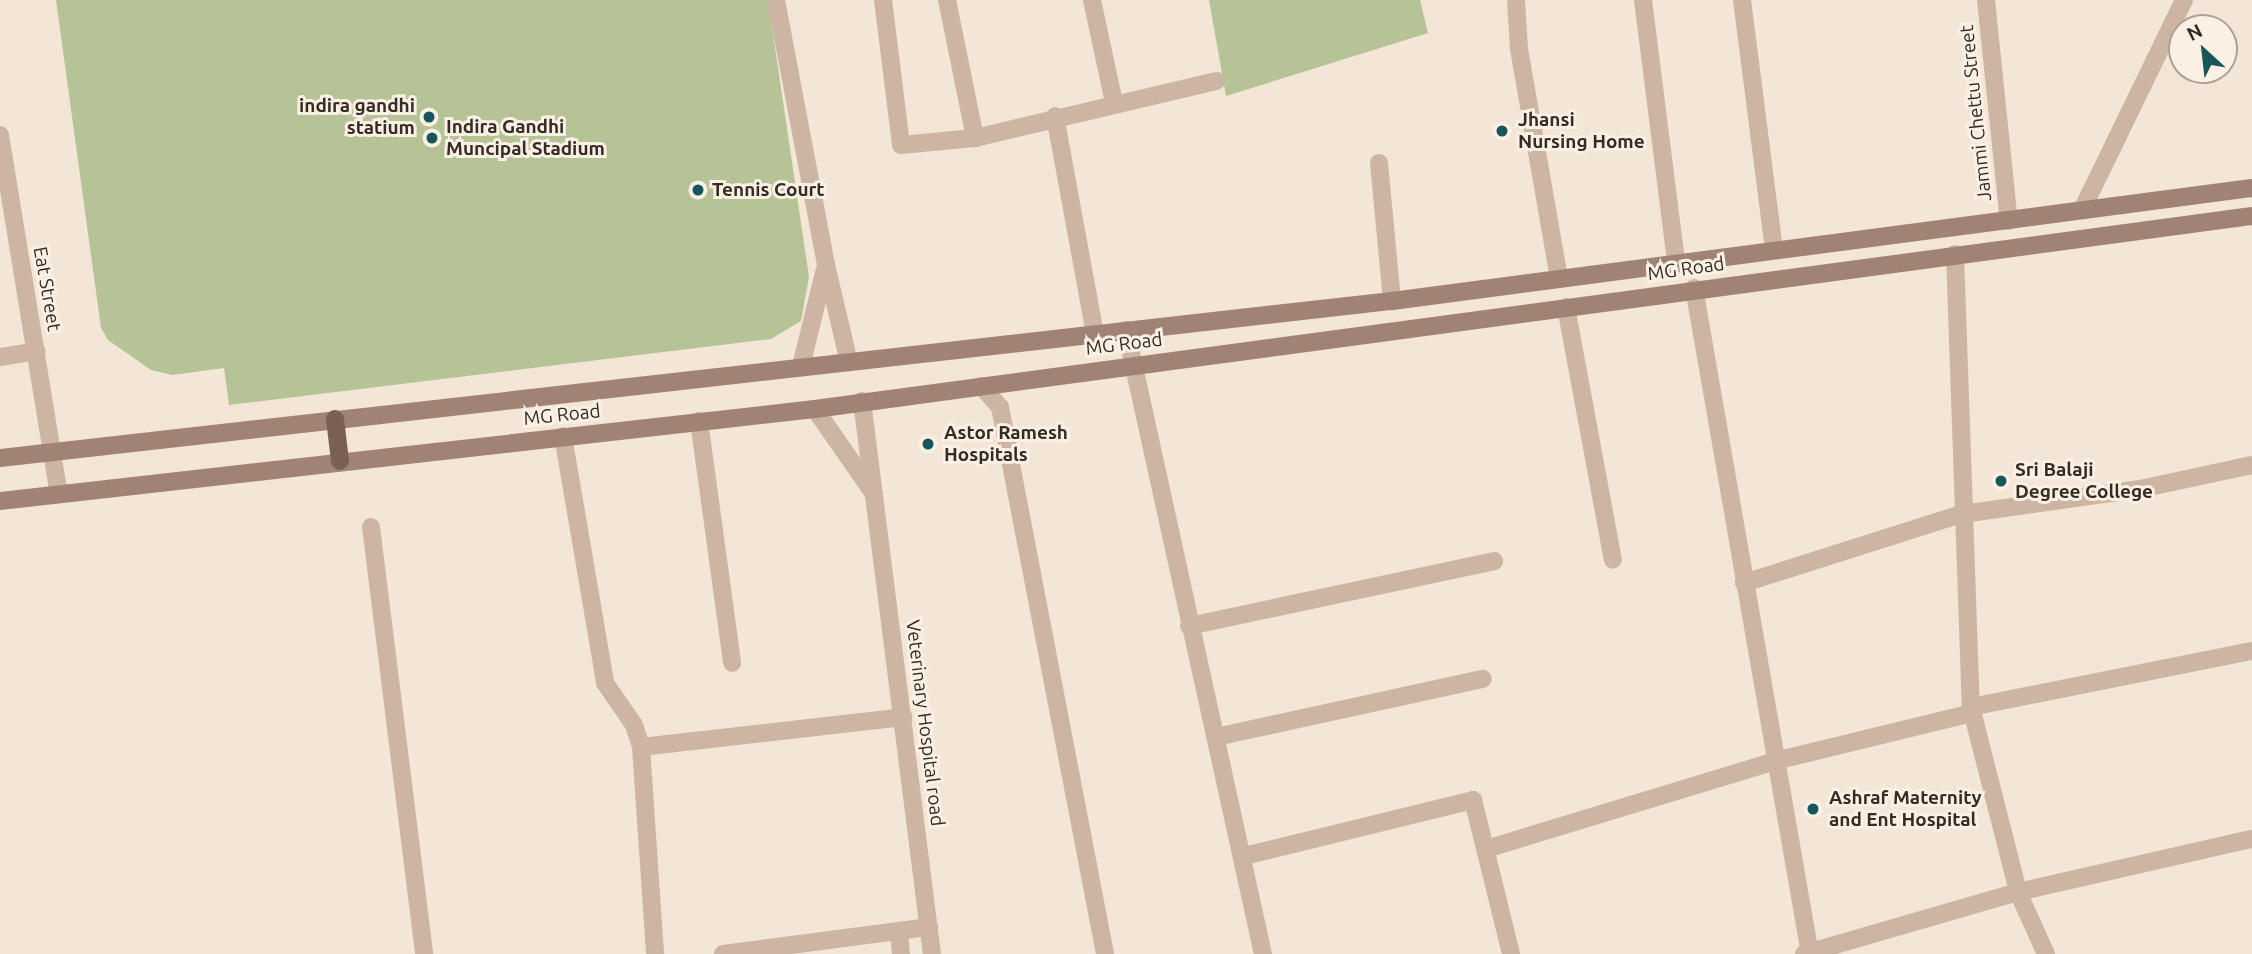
<!DOCTYPE html>
<html>
<head>
<meta charset="utf-8">
<style>
	body { margin:0 }
	#map { position:relative; width:2252px; height:954px; overflow:hidden; background:#f3e6d7; font-family:Ubuntu,sans-serif }
	div>[style] { position:absolute }
	.green>* { inset:0; background:#b5c396 }
	.minor>* { height:18px; margin:-9px; padding:0 9px; transform-origin:9px; border-radius:9px; background:#ccb5a2 }
	.tertiary>* { height:18px; margin:-9px; padding:0 9px; transform-origin:9px; border-radius:9px; background:#ccb5a2 }
	.secondary>* { height:18px; margin:-9px; padding:0 9px; transform-origin:9px; border-radius:9px; background:#a08374 }
	.primary>* { height:18px; margin:-9px; padding:0 9px; transform-origin:9px; border-radius:9px; background:#7a6155 }
	.dots>* { width:19px; height:19px; translate:-50% -50%; box-sizing:border-box; border:4px solid #fbf0e4; border-radius:50% }
	span { translate:-50% -50%; white-space:nowrap; text-align:center; line-height:1.15; -webkit-text-stroke:6px #fbf0e4; paint-order:stroke }
	.poi-label { font-size:19px; color:#362b25; font-weight:700 }
	.right { translate:-100% -50%; text-align:right }
	.left { translate:0 -50%; text-align:left }
	.street-label { font-size:19px; color:#362b25 }
	.north { position:absolute; left:2168px; top:14px; width:70px; height:70px; box-sizing:border-box; background:#fbf0e4; border:2px solid #aca198; border-radius:50%; rotate:333deg; font-size:19px; font-weight:700; line-height:28px; text-align:center; color:#362b25 }
	.north::after { content:''; display:block; margin:auto; width:24px; height:32px; background:#17575b; clip-path:polygon(50% 0,100% 100%,50% 72%,0 100%) }
</style>
</head>
<body>
<div id="map">
	<div class="green">
		<div style="clip-path:polygon(56px 0,768px 0,809px 277px,801px 321px,771px 339px,229px 405px,224px 368px,172px 375px,151px 370px,108px 340px,101px 328px)"></div>
		<div style="clip-path:polygon(1209px 0,1420px 0,1428px 33px,1226px 96px)"></div>
	</div>
	<div class="minor">
		<div style="left:883px;top:0;width:146px;rotate:82.9deg"></div>
		<div style="left:901px;top:145px;width:74px;rotate:-5.4deg"></div>
		<div style="left:975px;top:138px;width:248px;rotate:-13.3deg"></div>
		<div style="left:947px;top:0;width:141px;rotate:78.5deg"></div>
		<div style="left:1092px;top:0;width:105px;rotate:77.9deg"></div>
		<div style="left:1516px;top:0;width:49px;rotate:86.5deg"></div>
		<div style="left:1519px;top:49px;width:233px;rotate:80.1deg"></div>
		<div style="left:1643px;top:0;width:265px;rotate:82.8deg"></div>
		<div style="left:1742px;top:0;width:252px;rotate:82.7deg"></div>
		<div style="left:1055px;top:116px;width:222px;rotate:79.6deg"></div>
		<div style="left:1379px;top:163px;width:139px;rotate:84.6deg"></div>
		<div style="left:2083px;top:208px;width:231px;rotate:-64.1deg"></div>
		<div style="left:1694px;top:288px;width:676px;rotate:80.12deg"></div>
		<div style="left:1566px;top:307px;width:257px;rotate:79.5deg"></div>
		<div style="left:1126px;top:330px;width:639px;rotate:77.62deg"></div>
		<div style="left:0;top:357px;width:37px;rotate:-9deg"></div>
		<div style="left:981px;top:386px;width:28px;rotate:48deg"></div>
		<div style="left:1000px;top:407px;width:557px;rotate:79.13deg"></div>
		<div style="left:699px;top:421px;width:244px;rotate:82.2deg"></div>
		<div style="left:563px;top:436px;width:251px;rotate:80.3deg"></div>
		<div style="left:605px;top:683px;width:51px;rotate:55.4deg"></div>
		<div style="left:634px;top:725px;width:23px;rotate:72deg"></div>
		<div style="left:641px;top:747px;width:207px;rotate:86.1deg"></div>
		<div style="left:371px;top:527px;width:430px;rotate:82.9deg"></div>
		<div style="left:1744px;top:583px;width:229px;rotate:-17.6deg"></div>
		<div style="left:1962px;top:514px;width:180px;rotate:-8deg"></div>
		<div style="left:2140px;top:489px;width:115px;rotate:-12.1deg"></div>
		<div style="left:1189px;top:626px;width:312px;rotate:-12deg"></div>
		<div style="left:1971px;top:707px;width:287px;rotate:-11.3deg"></div>
		<div style="left:1216px;top:737px;width:273px;rotate:-12.3deg"></div>
		<div style="left:641px;top:747px;width:264px;rotate:-6.5deg"></div>
		<div style="left:1486px;top:849px;width:302px;rotate:-16.9deg"></div>
		<div style="left:1775px;top:761px;width:203px;rotate:-13.7deg"></div>
		<div style="left:1244px;top:856px;width:236px;rotate:-13.7deg"></div>
		<div style="left:1473px;top:800px;width:159px;rotate:76.1deg"></div>
		<div style="left:899px;top:931px;width:23px;rotate:85deg"></div>
		<div style="left:723px;top:954px;width:208px;rotate:-7.5deg"></div>
		<div style="left:1804px;top:954px;width:223px;rotate:-16.2deg"></div>
		<div style="left:2018px;top:892px;width:240px;rotate:-12.8deg"></div>
	</div>
	<div class="tertiary">
		<div style="left:776px;top:0;width:270px;rotate:79.3deg"></div>
		<div style="left:826px;top:265px;width:100px;rotate:76.7deg"></div>
		<div style="left:1986px;top:0;width:222px;rotate:84.1deg"></div>
		<div style="left:0;top:135px;width:364px;rotate:80.7deg"></div>
		<div style="left:1955px;top:254px;width:453px;rotate:88deg"></div>
		<div style="left:1971px;top:707px;width:191px;rotate:75.7deg"></div>
		<div style="left:2018px;top:892px;width:68px;rotate:65.7deg"></div>
		<div style="left:801px;top:366px;width:100px;rotate:-76.1deg"></div>
		<div style="left:862px;top:401px;width:557px;rotate:82.79deg"></div>
		<div style="left:815px;top:409px;width:103px;rotate:55.2deg"></div>
	</div>
	<div class="secondary">
		<div style="left:0;top:458px;width:1401px;rotate:-6.44deg"></div>
		<div style="left:1392px;top:301px;width:867px;rotate:-7.49deg"></div>
		<div style="left:0;top:501px;width:820px;rotate:-6.44deg"></div>
		<div style="left:815px;top:409px;width:1450px;rotate:-7.65deg"></div>
	</div>
	<div class="primary">
		<div style="left:335px;top:419px;width:42px;rotate:83.2deg"></div>
	</div>
	<div class="dots">
		<div style="left:429px;top:117px;background:#17575b"></div>
		<div style="left:1502px;top:131px;background:#17575b"></div>
		<div style="left:432px;top:138px;background:#17575b"></div>
		<div style="left:698px;top:190px;background:#17575b"></div>
		<div style="left:928px;top:444px;background:#17575b"></div>
		<div style="left:2001px;top:481px;background:#17575b"></div>
		<div style="left:1813px;top:809px;background:#17575b"></div>
	</div>
	<div class="poi-label">
		<span class="right" style="left:415px;top:117px">indira gandhi<br>statium</span>
		<span class="left" style="left:1518px;top:131px">Jhansi<br>Nursing Home</span>
		<span class="left" style="left:446px;top:138px">Indira Gandhi<br>Muncipal Stadium</span>
		<span class="left" style="left:712px;top:190px">Tennis Court</span>
		<span class="left" style="left:944px;top:444px">Astor Ramesh<br>Hospitals</span>
		<span class="left" style="left:2015px;top:481px">Sri Balaji<br>Degree College</span>
		<span class="left" style="left:1829px;top:809px">Ashraf Maternity<br>and Ent Hospital</span>
	</div>
	<div class="street-label">
		<span style="left:1976px;top:113px;rotate:-96deg">Jammi Chettu Street</span>
		<span style="left:1686px;top:269px;rotate:-8deg">MG Road</span>
		<span style="left:47px;top:289px;rotate:80deg">Eat Street</span>
		<span style="left:1124px;top:344px;rotate:-7deg">MG Road</span>
		<span style="left:562px;top:415px;rotate:-6deg">MG Road</span>
		<span style="left:925px;top:723px;rotate:83deg">Veterinary Hospital road</span>
	</div>
	<div class="north">N</div>
</div>
</body>
</html>
